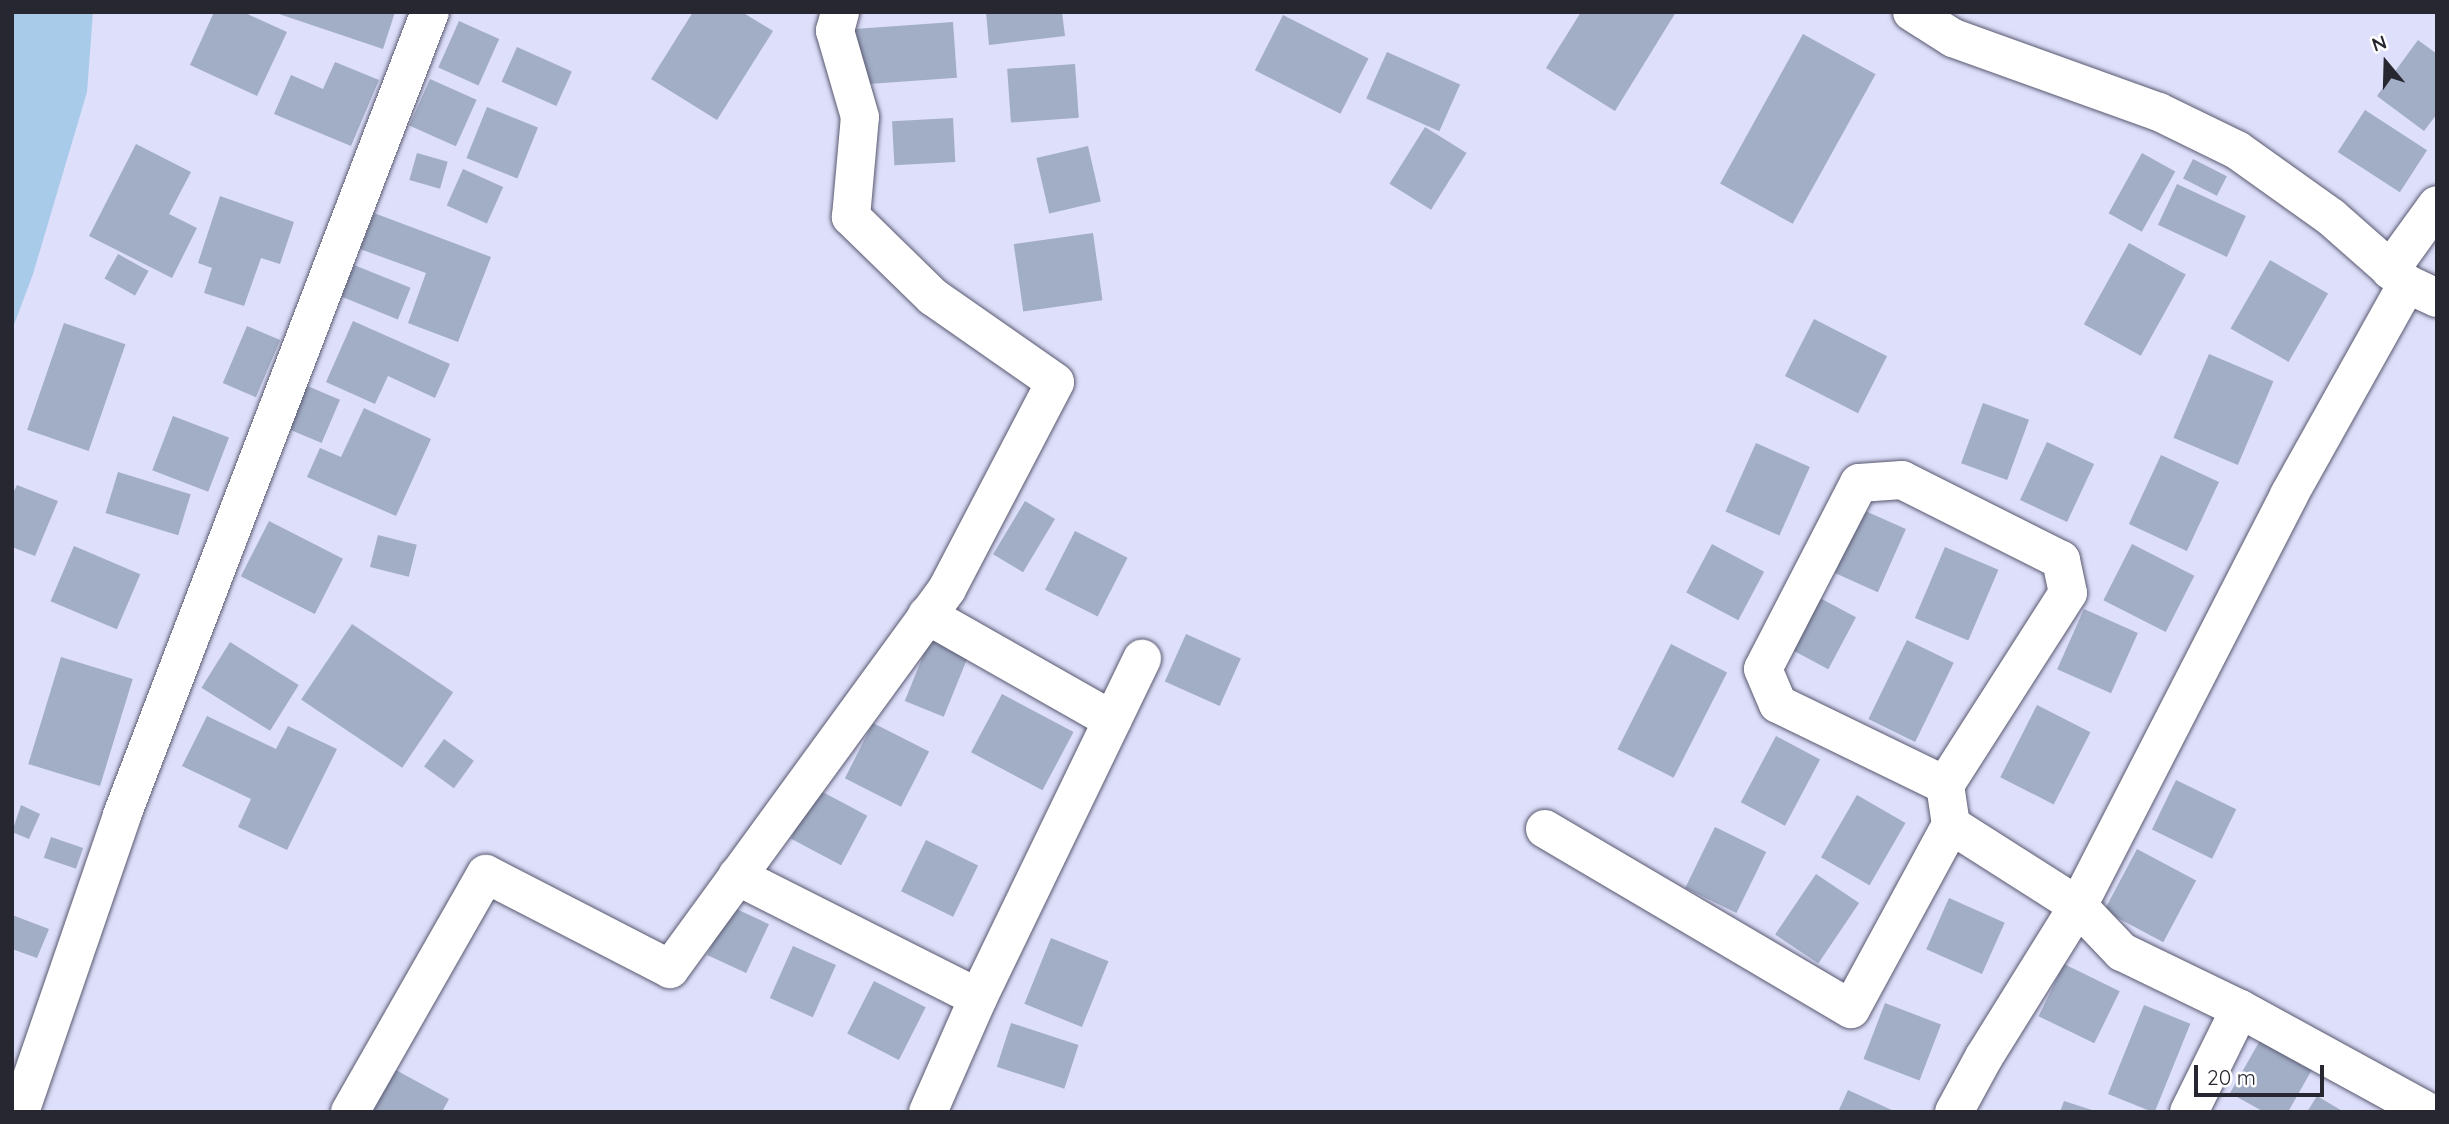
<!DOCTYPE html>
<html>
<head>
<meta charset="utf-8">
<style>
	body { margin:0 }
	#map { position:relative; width:2449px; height:1124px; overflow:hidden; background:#dedffa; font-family:Quicksand,sans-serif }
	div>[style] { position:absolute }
	.water>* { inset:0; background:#a9cbea }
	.building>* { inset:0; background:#a2aec6; transform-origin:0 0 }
	.roads { filter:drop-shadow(0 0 2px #585970) drop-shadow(0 0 2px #585970) }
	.minor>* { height:38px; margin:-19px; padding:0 19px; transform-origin:19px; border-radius:19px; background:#fff }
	span { translate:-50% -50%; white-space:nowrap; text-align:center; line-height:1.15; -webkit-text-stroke:7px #fff; paint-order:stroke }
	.frame { position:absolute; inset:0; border:14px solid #262731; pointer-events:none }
	.north { position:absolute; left:2351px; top:28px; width:70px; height:70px; -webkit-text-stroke:5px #fff; paint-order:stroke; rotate:341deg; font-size:19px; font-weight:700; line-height:28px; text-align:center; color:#262731 }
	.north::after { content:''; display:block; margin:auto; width:24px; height:32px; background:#262731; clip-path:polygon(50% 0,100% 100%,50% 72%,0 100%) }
	.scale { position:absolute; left:2194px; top:1065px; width:130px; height:32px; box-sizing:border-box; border:4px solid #262731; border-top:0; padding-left:9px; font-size:21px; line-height:24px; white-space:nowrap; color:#262731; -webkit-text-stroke:5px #fff; paint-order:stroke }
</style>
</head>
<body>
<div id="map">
	<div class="water">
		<div style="clip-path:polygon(12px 12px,93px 12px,87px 92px,33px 274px,12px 330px)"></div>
	</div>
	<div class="building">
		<div style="clip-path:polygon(214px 12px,243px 12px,287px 32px,257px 96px,190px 65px)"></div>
		<div style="clip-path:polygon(273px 12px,395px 12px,383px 49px)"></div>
		<div style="clip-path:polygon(693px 12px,742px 12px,773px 31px,717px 120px,651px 79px)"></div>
		<div style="clip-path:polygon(986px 12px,1062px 12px,1065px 36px,989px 45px)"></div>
		<div style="clip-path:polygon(1581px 12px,1676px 12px,1615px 111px,1546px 68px)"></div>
		<div style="left:1283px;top:15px;width:96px;height:62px;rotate:27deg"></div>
		<div style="left:459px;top:21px;width:44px;height:51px;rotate:24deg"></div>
		<div style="left:953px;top:22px;width:56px;height:99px;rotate:86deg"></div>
		<div style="left:1803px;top:34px;width:83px;height:171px;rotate:29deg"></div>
		<div style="clip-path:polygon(2418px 40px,2437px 54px,2437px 114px,2424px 131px,2377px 96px)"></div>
		<div style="left:517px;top:47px;width:60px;height:38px;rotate:24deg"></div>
		<div style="left:1387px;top:52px;width:80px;height:51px;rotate:24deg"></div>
		<div style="clip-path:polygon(335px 62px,379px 80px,351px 146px,274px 114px,291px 75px,323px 89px)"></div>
		<div style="left:1075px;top:64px;width:54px;height:68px;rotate:86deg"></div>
		<div style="left:430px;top:79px;width:51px;height:51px;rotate:24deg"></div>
		<div style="left:487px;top:107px;width:55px;height:55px;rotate:22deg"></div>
		<div style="left:2365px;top:110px;width:74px;height:50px;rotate:33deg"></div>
		<div style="left:953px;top:118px;width:44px;height:61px;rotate:87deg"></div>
		<div style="left:1425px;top:127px;width:49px;height:67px;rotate:32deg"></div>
		<div style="clip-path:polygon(136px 144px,191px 172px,169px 214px,197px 228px,172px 278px,89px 236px)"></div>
		<div style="left:1088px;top:146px;width:57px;height:53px;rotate:77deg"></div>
		<div style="left:417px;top:153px;width:32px;height:28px;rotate:16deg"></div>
		<div style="left:2142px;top:153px;width:38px;height:69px;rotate:29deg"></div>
		<div style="left:2193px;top:159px;width:38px;height:22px;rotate:27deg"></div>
		<div style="left:463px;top:169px;width:44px;height:40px;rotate:24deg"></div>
		<div style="left:2177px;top:184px;width:76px;height:45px;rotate:25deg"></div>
		<div style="clip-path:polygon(220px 196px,294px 222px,280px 264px,261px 258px,244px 306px,204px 293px,212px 268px,198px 263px)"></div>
		<div style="clip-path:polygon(374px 213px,491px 257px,458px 342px,408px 323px,426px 273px,360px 249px)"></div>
		<div style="left:1093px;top:233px;width:68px;height:80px;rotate:82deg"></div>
		<div style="left:2129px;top:243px;width:65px;height:93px;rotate:29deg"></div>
		<div style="left:118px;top:254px;width:35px;height:28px;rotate:29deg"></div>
		<div style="left:2270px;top:260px;width:67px;height:79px;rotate:30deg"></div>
		<div style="left:354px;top:265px;width:61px;height:34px;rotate:22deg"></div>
		<div style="left:1814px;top:319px;width:82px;height:64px;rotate:27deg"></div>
		<div style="clip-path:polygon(353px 321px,450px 364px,435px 398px,388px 376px,375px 404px,326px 382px)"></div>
		<div style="left:64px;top:323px;width:65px;height:113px;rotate:19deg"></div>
		<div style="left:247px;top:326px;width:36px;height:62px;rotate:23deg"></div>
		<div style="left:2209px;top:354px;width:70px;height:91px;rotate:23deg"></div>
		<div style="left:305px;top:385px;width:38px;height:47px;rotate:23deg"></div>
		<div style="left:1983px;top:403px;width:49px;height:64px;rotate:20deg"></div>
		<div style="clip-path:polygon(364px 408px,431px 439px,396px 516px,307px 477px,320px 448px,341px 457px)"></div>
		<div style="left:173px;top:416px;width:60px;height:58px;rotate:21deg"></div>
		<div style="left:2047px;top:442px;width:52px;height:64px;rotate:25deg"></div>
		<div style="left:1756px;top:443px;width:59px;height:75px;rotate:24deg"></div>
		<div style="left:2161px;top:455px;width:64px;height:76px;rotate:25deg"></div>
		<div style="left:118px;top:472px;width:76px;height:43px;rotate:17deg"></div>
		<div style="clip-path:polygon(17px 485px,58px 501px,35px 556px,12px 547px,12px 495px)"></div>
		<div style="left:1025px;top:501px;width:35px;height:62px;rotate:31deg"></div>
		<div style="left:1863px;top:510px;width:47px;height:69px;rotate:24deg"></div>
		<div style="left:269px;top:521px;width:83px;height:62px;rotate:27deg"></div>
		<div style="left:1075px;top:531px;width:59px;height:66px;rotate:27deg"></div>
		<div style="left:378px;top:535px;width:40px;height:33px;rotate:14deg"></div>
		<div style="left:1712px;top:544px;width:59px;height:55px;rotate:28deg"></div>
		<div style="left:2132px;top:544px;width:70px;height:63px;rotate:27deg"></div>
		<div style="left:74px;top:546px;width:72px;height:60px;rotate:23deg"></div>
		<div style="left:1945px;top:547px;width:58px;height:77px;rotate:23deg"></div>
		<div style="left:1818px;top:597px;width:43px;height:59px;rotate:28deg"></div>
		<div style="left:2084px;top:609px;width:59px;height:66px;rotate:24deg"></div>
		<div style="left:352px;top:624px;width:122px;height:91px;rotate:34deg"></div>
		<div style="left:1186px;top:634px;width:60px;height:52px;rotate:24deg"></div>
		<div style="left:931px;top:636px;width:42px;height:70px;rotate:22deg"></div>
		<div style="left:1907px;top:640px;width:52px;height:88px;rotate:26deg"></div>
		<div style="left:230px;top:642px;width:81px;height:54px;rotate:32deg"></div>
		<div style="left:1671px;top:644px;width:63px;height:118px;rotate:27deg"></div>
		<div style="left:61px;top:657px;width:75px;height:112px;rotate:17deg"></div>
		<div style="left:1002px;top:694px;width:81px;height:66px;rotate:28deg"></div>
		<div style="left:2037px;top:705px;width:60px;height:81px;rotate:27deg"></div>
		<div style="clip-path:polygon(207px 716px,276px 749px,288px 726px,337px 749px,287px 850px,238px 827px,251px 799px,182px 766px)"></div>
		<div style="left:873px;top:723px;width:63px;height:62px;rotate:27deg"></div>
		<div style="left:1776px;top:736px;width:50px;height:75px;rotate:28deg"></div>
		<div style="left:444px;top:739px;width:37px;height:34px;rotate:36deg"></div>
		<div style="left:2176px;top:780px;width:67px;height:55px;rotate:26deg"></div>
		<div style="left:817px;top:789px;width:57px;height:56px;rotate:28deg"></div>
		<div style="left:1857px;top:795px;width:56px;height:72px;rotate:30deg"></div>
		<div style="clip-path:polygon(21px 805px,40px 814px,29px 839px,12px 832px)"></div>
		<div style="left:1715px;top:827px;width:57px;height:68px;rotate:26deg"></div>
		<div style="left:51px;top:837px;width:34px;height:22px;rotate:19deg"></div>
		<div style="left:926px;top:840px;width:58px;height:57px;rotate:26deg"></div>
		<div style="left:2137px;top:849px;width:67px;height:70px;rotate:28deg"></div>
		<div style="left:1816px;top:874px;width:52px;height:73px;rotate:34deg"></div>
		<div style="left:1949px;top:898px;width:61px;height:56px;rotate:24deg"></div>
		<div style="left:730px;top:906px;width:43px;height:54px;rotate:25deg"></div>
		<div style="clip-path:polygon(12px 915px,49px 929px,37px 958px,12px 949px)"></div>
		<div style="left:1051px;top:938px;width:62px;height:71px;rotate:22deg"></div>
		<div style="left:793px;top:946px;width:47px;height:57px;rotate:24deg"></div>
		<div style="left:2064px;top:964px;width:62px;height:58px;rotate:26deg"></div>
		<div style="left:874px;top:981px;width:58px;height:59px;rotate:27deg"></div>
		<div style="left:1885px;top:1003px;width:60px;height:60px;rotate:21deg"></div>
		<div style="left:2144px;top:1005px;width:50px;height:96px;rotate:22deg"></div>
		<div style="left:1011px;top:1023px;width:71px;height:46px;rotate:18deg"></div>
		<div style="clip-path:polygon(2262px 1037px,2314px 1066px,2288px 1112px,2264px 1112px,2230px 1093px)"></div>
		<div style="clip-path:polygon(394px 1069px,449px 1099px,442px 1112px,370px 1112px)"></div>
		<div style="clip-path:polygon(1848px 1090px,1896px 1112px,1838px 1112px)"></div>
		<div style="clip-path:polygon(2317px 1096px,2344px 1112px,2307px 1112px)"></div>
		<div style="clip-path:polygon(2064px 1101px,2095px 1111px,2095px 1112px,2060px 1112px)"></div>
	</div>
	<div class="roads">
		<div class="minor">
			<div style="left:1912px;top:12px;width:49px;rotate:32.4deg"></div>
			<div style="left:1953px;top:38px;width:219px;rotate:19.8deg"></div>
			<div style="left:2159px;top:112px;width:87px;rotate:26deg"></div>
			<div style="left:2237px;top:150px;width:115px;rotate:35.5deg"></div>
			<div style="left:2331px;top:217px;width:101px;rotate:41.4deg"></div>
			<div style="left:2407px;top:284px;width:33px;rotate:25deg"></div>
			<div style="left:2390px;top:270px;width:80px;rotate:-54.1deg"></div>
			<div style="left:927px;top:615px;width:213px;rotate:29.6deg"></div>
			<div style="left:1945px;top:785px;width:228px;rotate:-57.4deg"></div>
			<div style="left:2068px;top:593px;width:34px;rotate:-102deg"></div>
			<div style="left:2061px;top:560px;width:178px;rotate:-153.3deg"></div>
			<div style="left:1902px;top:480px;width:43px;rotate:176deg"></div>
			<div style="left:1859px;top:483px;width:209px;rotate:117.3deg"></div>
			<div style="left:1763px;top:669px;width:38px;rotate:67deg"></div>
			<div style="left:1778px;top:704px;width:186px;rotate:25.9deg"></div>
			<div style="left:1945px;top:785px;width:40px;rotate:81.5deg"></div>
			<div style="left:1951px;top:825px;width:151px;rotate:32.5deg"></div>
			<div style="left:2078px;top:906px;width:462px;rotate:-62.8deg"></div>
			<div style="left:2289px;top:495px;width:242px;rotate:-60.8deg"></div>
			<div style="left:1545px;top:829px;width:355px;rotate:30.5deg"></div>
			<div style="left:1851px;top:1009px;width:209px;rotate:-61.5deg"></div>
			<div style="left:737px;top:876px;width:270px;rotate:26.8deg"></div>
			<div style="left:20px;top:1112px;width:314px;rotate:-71deg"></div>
			<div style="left:122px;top:815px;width:860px;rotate:-69.02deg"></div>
			<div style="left:350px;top:1112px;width:274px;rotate:-60.3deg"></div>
			<div style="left:486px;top:874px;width:207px;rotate:27.3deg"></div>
			<div style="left:670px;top:969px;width:470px;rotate:-53.9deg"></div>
			<div style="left:947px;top:589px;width:233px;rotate:-62.4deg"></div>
			<div style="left:1055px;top:382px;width:149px;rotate:-145.1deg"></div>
			<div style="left:933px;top:297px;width:115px;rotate:-135.7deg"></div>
			<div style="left:851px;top:217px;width:100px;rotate:-84.9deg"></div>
			<div style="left:860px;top:117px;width:90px;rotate:-106.2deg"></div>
			<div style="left:835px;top:31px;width:20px;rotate:-75deg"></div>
			<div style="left:928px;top:1112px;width:124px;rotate:-66.3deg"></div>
			<div style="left:978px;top:998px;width:377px;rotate:-64.2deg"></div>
			<div style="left:1954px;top:1112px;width:63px;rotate:-61.4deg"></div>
			<div style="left:1984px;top:1057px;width:178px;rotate:-58.1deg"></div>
			<div style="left:2078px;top:906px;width:64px;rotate:46.3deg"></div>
			<div style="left:2122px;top:952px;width:131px;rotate:25.8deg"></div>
			<div style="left:2240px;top:1009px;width:214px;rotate:28.7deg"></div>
			<div style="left:2189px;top:1112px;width:115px;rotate:-63.7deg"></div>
		</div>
	</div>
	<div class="frame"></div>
	<div class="north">N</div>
	<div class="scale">20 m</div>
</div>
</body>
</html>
